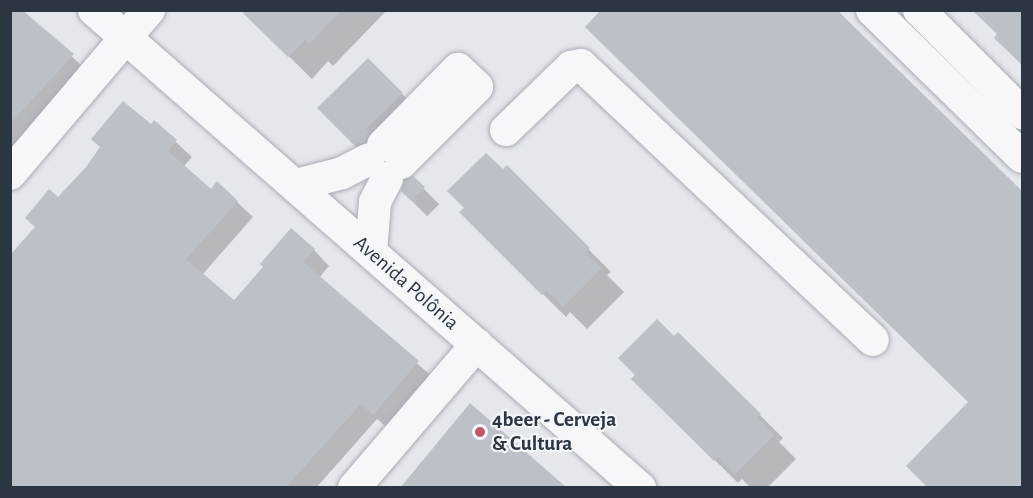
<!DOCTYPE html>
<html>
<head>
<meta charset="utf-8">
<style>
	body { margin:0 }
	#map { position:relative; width:1033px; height:498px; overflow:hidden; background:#e4e7eb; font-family:"Alegreya Sans",sans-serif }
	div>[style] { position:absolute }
	.shadow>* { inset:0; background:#0003; transform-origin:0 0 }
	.building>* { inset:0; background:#bbc1c7 }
	.roads { filter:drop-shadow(0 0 2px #a9aeb5) drop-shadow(0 0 2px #a9aeb5) }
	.minor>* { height:32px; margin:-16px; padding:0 16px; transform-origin:16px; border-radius:16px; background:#f6f7f9 }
	.dots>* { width:16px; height:16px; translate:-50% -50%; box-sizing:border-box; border:3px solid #f3f6f8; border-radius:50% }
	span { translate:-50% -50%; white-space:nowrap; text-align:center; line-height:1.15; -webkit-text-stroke:4.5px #f3f6f8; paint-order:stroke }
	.street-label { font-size:21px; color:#2c3642 }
	.poi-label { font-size:21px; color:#2c3642; font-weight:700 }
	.left { translate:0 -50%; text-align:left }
	.frame { position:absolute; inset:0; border:12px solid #2c3642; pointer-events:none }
</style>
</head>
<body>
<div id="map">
	<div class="shadow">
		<div style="clip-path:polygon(10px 10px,19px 10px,88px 71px,10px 149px)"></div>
		<div style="clip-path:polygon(258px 10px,387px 10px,333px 66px,328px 61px,312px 79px,250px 18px)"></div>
		<div style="left:368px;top:60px;width:71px;height:69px;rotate:45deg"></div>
		<div style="clip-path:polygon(154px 122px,192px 157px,184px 166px,211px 191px,237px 202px,253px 217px,202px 275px,234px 303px,314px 250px,329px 266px,319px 278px,434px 378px,389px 429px,377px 419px,316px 488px,10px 488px,59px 199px)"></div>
		<div style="clip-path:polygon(507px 167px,611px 272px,607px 275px,624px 292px,587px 329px,570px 312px,566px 317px,484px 235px,503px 171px)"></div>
		<div style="left:413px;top:178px;width:37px;height:17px;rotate:45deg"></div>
		<div style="clip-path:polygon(678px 334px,783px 438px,779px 442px,796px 459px,767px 488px,751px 488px,742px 479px,738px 483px,633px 379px)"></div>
	</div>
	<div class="building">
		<div style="clip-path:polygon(10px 10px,22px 10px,74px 54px,10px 124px)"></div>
		<div style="clip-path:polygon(240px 10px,342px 10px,309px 44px,305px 40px,288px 57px)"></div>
		<div style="clip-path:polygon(601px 10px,837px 10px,1023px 192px,1023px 488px,928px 488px,906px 466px,968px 402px,585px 27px)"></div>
		<div style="clip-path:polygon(972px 10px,1023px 10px,1023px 66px,994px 38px,997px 34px)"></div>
		<div style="clip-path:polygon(368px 58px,403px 93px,366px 129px,370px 133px,366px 142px,355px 146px,317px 108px)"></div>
		<div style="clip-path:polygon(123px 101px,151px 124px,154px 120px,177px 140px,168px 151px,211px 189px,217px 181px,238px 201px,186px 259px,234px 300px,263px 267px,260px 264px,291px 228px,315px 249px,303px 262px,419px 361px,373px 415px,361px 404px,285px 488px,10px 488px,10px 255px,35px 227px,25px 218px,49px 189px,58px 197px,86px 167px,100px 147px,91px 139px)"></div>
		<div style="clip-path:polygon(486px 153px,503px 169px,507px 165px,590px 248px,585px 252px,602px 268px,563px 307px,546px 290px,542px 295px,459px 212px,464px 208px,447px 191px)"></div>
		<div style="clip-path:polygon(413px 176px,425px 187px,411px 201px,401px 191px,404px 180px)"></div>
		<div style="clip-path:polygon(657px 319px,674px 336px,678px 332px,761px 414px,757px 418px,774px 435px,735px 474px,718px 457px,714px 461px,631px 379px,635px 375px,618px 358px)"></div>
		<div style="clip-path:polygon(470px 403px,567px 488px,400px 488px)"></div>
	</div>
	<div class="roads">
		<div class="minor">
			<div style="left:94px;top:10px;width:726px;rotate:41.2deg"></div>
			<div style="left:872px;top:10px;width:210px;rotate:44.4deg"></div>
			<div style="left:919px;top:10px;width:146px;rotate:45deg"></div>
			<div style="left:506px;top:130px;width:91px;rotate:-44.1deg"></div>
			<div style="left:571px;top:67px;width:10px;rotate:-11deg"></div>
			<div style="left:581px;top:65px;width:401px;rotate:43.3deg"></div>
			<div style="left:383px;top:145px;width:107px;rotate:-45.4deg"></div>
			<div style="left:458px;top:69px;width:26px;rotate:43deg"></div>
			<div style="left:477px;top:87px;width:107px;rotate:135deg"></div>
			<div style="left:10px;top:174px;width:215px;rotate:-49.7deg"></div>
			<div style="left:296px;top:185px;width:48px;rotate:-14.6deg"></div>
			<div style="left:342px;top:173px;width:30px;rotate:-27deg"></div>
			<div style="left:371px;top:252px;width:50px;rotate:-85.4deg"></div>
			<div style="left:375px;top:202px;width:27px;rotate:-63deg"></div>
			<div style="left:354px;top:488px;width:189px;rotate:-49.5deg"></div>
		</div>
	</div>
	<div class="dots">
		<div style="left:480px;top:432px;background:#c5536e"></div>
	</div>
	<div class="street-label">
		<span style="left:406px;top:283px;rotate:41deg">Avenida Polônia</span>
	</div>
	<div class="poi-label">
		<span class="left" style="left:492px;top:432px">4beer - Cerveja<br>&amp; Cultura</span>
	</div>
	<div class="frame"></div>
</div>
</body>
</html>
